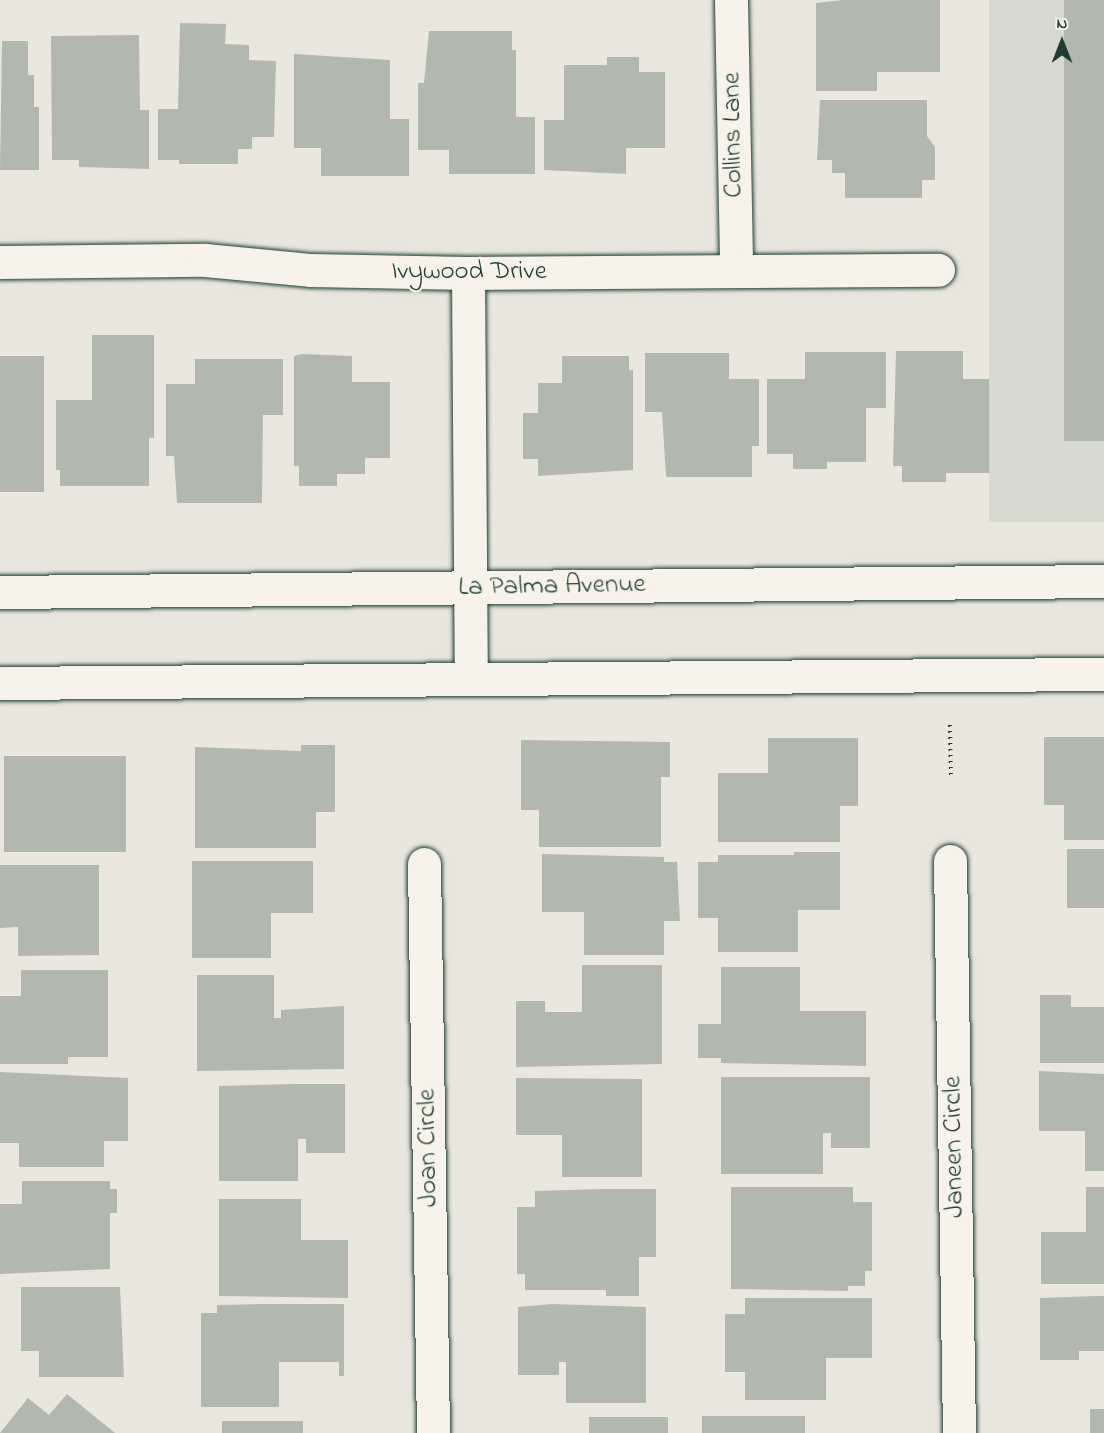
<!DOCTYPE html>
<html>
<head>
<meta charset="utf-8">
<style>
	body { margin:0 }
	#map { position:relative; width:1104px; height:1433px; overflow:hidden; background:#eae8dd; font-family:"Indie Flower",sans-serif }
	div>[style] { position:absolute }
	.built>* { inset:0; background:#d9dacf; transform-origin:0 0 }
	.building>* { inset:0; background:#b2b8ae; transform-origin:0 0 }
	.path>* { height:4px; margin-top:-2px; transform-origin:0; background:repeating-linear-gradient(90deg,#1f3d34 0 1.5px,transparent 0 6px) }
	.roads { filter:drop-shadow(0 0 2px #1f3d34) drop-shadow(0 0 2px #1f3d34) }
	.street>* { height:33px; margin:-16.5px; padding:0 16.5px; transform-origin:16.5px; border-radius:16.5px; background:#f7f3e8 }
	.primary>* { height:33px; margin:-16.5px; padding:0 16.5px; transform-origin:16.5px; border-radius:16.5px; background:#f7f3e8 }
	span { translate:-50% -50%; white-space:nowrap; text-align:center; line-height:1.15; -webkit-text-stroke:4.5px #f7f3e8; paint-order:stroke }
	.street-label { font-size:27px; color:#1f3d34 }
	.north { position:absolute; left:1032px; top:12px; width:60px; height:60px; -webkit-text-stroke:4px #f7f3e8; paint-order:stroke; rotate:0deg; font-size:16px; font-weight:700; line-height:24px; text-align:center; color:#1f3d34 }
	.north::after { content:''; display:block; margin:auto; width:21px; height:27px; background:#1f3d34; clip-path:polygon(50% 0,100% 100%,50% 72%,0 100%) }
</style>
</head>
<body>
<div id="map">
	<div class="built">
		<div style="left:989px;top:0;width:115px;height:522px"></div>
	</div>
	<div class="building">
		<div style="clip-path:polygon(843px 0,940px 0,940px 72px,877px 72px,877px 91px,816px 91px,816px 3px)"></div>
		<div style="left:1064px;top:0;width:40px;height:441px"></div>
		<div style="clip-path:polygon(180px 23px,226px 24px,225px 44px,249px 45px,249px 60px,276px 61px,274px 137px,252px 137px,252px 149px,238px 149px,238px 164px,179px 164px,179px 160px,158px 160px,158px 109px,178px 109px)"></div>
		<div style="clip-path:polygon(429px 31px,512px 31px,512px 50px,516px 50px,516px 117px,535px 117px,535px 174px,449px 174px,449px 150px,418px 150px,418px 83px,424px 83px)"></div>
		<div style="clip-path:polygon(139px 35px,140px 110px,149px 110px,149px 169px,79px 167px,79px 160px,52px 160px,51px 36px)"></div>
		<div style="clip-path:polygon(2px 41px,28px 41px,28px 75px,34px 75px,34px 107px,39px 107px,39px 170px,0 170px)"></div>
		<div style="clip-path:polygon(294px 54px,390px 60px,390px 119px,409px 119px,409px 176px,321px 176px,321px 148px,294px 148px)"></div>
		<div style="clip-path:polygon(607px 57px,639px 57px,639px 72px,665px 72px,665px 148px,626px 148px,626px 174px,544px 170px,544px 120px,564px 120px,564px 65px,607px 65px)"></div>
		<div style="clip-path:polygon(820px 100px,927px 100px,927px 136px,935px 147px,935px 180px,922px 180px,922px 198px,845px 198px,845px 173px,832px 173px,832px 160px,817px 160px)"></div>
		<div style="clip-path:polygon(92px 335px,154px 335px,154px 438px,149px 438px,149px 486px,60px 486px,60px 470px,56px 470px,56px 400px,92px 400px)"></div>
		<div style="clip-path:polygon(896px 351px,963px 351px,963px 379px,989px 379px,989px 473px,946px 473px,946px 482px,902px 482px,902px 466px,893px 466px)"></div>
		<div style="clip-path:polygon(805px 352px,886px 352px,886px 408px,866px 408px,866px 462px,827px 462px,827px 469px,793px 469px,793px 454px,767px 454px,767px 379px,805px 379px)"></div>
		<div style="clip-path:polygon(645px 353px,729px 353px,729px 379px,759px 379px,759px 446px,752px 446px,752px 477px,666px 477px,662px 412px,645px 412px)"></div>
		<div style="clip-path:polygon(302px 354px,352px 356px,352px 382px,390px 382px,390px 458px,365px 458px,365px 474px,337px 474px,337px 486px,299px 486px,299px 466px,294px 466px,294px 356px)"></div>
		<div style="left:0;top:356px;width:44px;height:136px"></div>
		<div style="clip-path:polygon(562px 356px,629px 356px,629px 370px,633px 370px,633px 470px,538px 476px,538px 459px,523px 459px,523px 413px,538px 413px,538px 383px,562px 383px)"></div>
		<div style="clip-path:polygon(195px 359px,283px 359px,283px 415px,263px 415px,262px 503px,177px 503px,174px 456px,166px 456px,166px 384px,195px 384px)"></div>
		<div style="clip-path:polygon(1044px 737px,1104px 737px,1104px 840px,1064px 840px,1064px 805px,1044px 805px)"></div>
		<div style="clip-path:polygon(768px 738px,858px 738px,858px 806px,840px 806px,840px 842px,718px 842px,718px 773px,768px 773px)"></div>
		<div style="clip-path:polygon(521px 740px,670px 742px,670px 777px,661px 777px,661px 847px,539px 847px,539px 810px,521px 810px)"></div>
		<div style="clip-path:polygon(301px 745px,335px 745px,335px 812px,316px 812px,316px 848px,195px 848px,195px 747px,301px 751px)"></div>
		<div style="left:4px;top:756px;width:122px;height:96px"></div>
		<div style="left:1067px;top:849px;width:37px;height:59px"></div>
		<div style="clip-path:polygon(794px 852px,840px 852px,840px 910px,798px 910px,798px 952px,718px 952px,718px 918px,698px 918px,698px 862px,718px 862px,718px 855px,794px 855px)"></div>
		<div style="clip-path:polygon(542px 854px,664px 857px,664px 862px,677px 862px,680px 921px,664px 921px,664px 955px,584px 955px,584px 912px,542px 912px)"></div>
		<div style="clip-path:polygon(192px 861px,313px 861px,313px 913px,271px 913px,271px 958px,192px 958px)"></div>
		<div style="clip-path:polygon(0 865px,99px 865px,99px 955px,18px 956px,18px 927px,0 928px)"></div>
		<div style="clip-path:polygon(582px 965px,662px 965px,662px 1064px,516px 1067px,516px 1001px,545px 1001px,545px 1012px,582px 1012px)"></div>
		<div style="clip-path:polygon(721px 967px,800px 967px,800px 1011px,866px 1011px,866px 1066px,721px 1063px,721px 1058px,698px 1058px,698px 1024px,721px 1024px)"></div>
		<div style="clip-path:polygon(21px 970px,108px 970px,108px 1057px,68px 1057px,68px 1064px,0 1064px,0 996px,21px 996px)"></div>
		<div style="clip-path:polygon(197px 975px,274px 975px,274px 1018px,281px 1018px,281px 1010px,344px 1006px,344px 1069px,197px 1071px)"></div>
		<div style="clip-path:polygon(1040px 995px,1071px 995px,1071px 1007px,1104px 1007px,1104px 1063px,1040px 1063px)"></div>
		<div style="clip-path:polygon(1039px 1071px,1104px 1074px,1104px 1171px,1085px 1171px,1085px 1131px,1039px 1131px)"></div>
		<div style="clip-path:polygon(0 1072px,128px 1078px,128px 1141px,104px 1141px,104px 1167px,19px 1167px,19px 1143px,0 1143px)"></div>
		<div style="clip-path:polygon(721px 1077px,870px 1077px,870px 1148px,831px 1148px,831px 1133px,823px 1133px,823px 1174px,721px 1174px)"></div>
		<div style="clip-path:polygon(516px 1078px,642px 1079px,642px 1177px,562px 1177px,562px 1135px,516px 1135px)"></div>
		<div style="clip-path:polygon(294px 1084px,345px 1084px,345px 1153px,306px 1153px,306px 1139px,298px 1139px,298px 1181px,219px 1181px,219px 1086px)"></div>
		<div style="clip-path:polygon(22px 1181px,110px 1181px,110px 1189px,117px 1189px,117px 1213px,110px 1213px,110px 1269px,0 1274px,0 1204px,22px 1204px)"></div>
		<div style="clip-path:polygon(731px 1187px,853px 1187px,853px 1202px,872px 1202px,872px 1271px,865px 1271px,865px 1286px,848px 1286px,848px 1291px,731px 1289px)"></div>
		<div style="clip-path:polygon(1086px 1187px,1104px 1187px,1104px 1284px,1041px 1284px,1041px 1232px,1086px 1232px)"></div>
		<div style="clip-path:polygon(603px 1189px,656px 1189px,656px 1257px,639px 1257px,639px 1296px,606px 1296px,606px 1290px,525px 1290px,525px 1274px,517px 1274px,517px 1207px,535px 1207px,535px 1191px)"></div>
		<div style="clip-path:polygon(219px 1199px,301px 1199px,301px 1240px,348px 1240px,348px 1298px,219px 1296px)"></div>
		<div style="clip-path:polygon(21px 1287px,120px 1287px,124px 1377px,39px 1377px,39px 1351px,21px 1351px)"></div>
		<div style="clip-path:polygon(1097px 1296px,1104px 1296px,1104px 1351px,1079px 1351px,1079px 1360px,1040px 1360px,1040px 1298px)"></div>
		<div style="clip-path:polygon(745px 1298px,872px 1298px,872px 1358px,826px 1358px,826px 1400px,745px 1400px,745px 1372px,725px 1372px,725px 1314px,745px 1314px)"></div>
		<div style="clip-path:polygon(263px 1304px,344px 1304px,344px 1376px,339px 1376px,339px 1362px,279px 1362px,279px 1407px,201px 1407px,201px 1313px,217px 1313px,217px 1305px)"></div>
		<div style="clip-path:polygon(552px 1304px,646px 1307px,646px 1403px,566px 1403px,566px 1362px,559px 1362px,559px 1375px,518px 1375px,518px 1307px)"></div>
		<div style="clip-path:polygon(67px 1394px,115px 1433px,0 1433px,28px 1398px,49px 1415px)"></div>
		<div style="left:1090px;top:1409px;width:14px;height:24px"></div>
		<div style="left:702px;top:1416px;width:103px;height:17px"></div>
		<div style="left:589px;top:1417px;width:79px;height:16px"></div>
		<div style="left:222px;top:1421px;width:81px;height:12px"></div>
	</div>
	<div class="path">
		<div style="left:950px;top:725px;width:53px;rotate:88.9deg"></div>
	</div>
	<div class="roads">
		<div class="street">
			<div style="left:731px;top:0;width:270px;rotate:88.9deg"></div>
			<div style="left:0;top:262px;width:205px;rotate:-0.6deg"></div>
			<div style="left:205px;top:260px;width:105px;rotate:5.4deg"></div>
			<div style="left:310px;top:270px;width:158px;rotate:1.1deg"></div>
			<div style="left:468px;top:273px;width:470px;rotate:-0.4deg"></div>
			<div style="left:468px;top:273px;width:406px;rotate:89.6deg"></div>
			<div style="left:950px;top:861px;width:572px;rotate:89.1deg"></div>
			<div style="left:424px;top:864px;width:569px;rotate:89.09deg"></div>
		</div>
		<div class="primary">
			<div style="left:0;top:592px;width:1104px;rotate:-0.57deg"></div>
			<div style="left:0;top:683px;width:1104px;rotate:-0.47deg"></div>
		</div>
	</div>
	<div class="street-label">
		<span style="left:733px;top:135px;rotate:-91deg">Collins Lane</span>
		<span style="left:469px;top:272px">Ivywood Drive</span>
		<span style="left:552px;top:586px;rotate:-1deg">La Palma Avenue</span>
		<span style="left:954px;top:1147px;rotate:-91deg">Janeen Circle</span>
		<span style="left:428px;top:1148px;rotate:-91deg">Joan Circle</span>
	</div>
	<div class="north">N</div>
</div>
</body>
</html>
